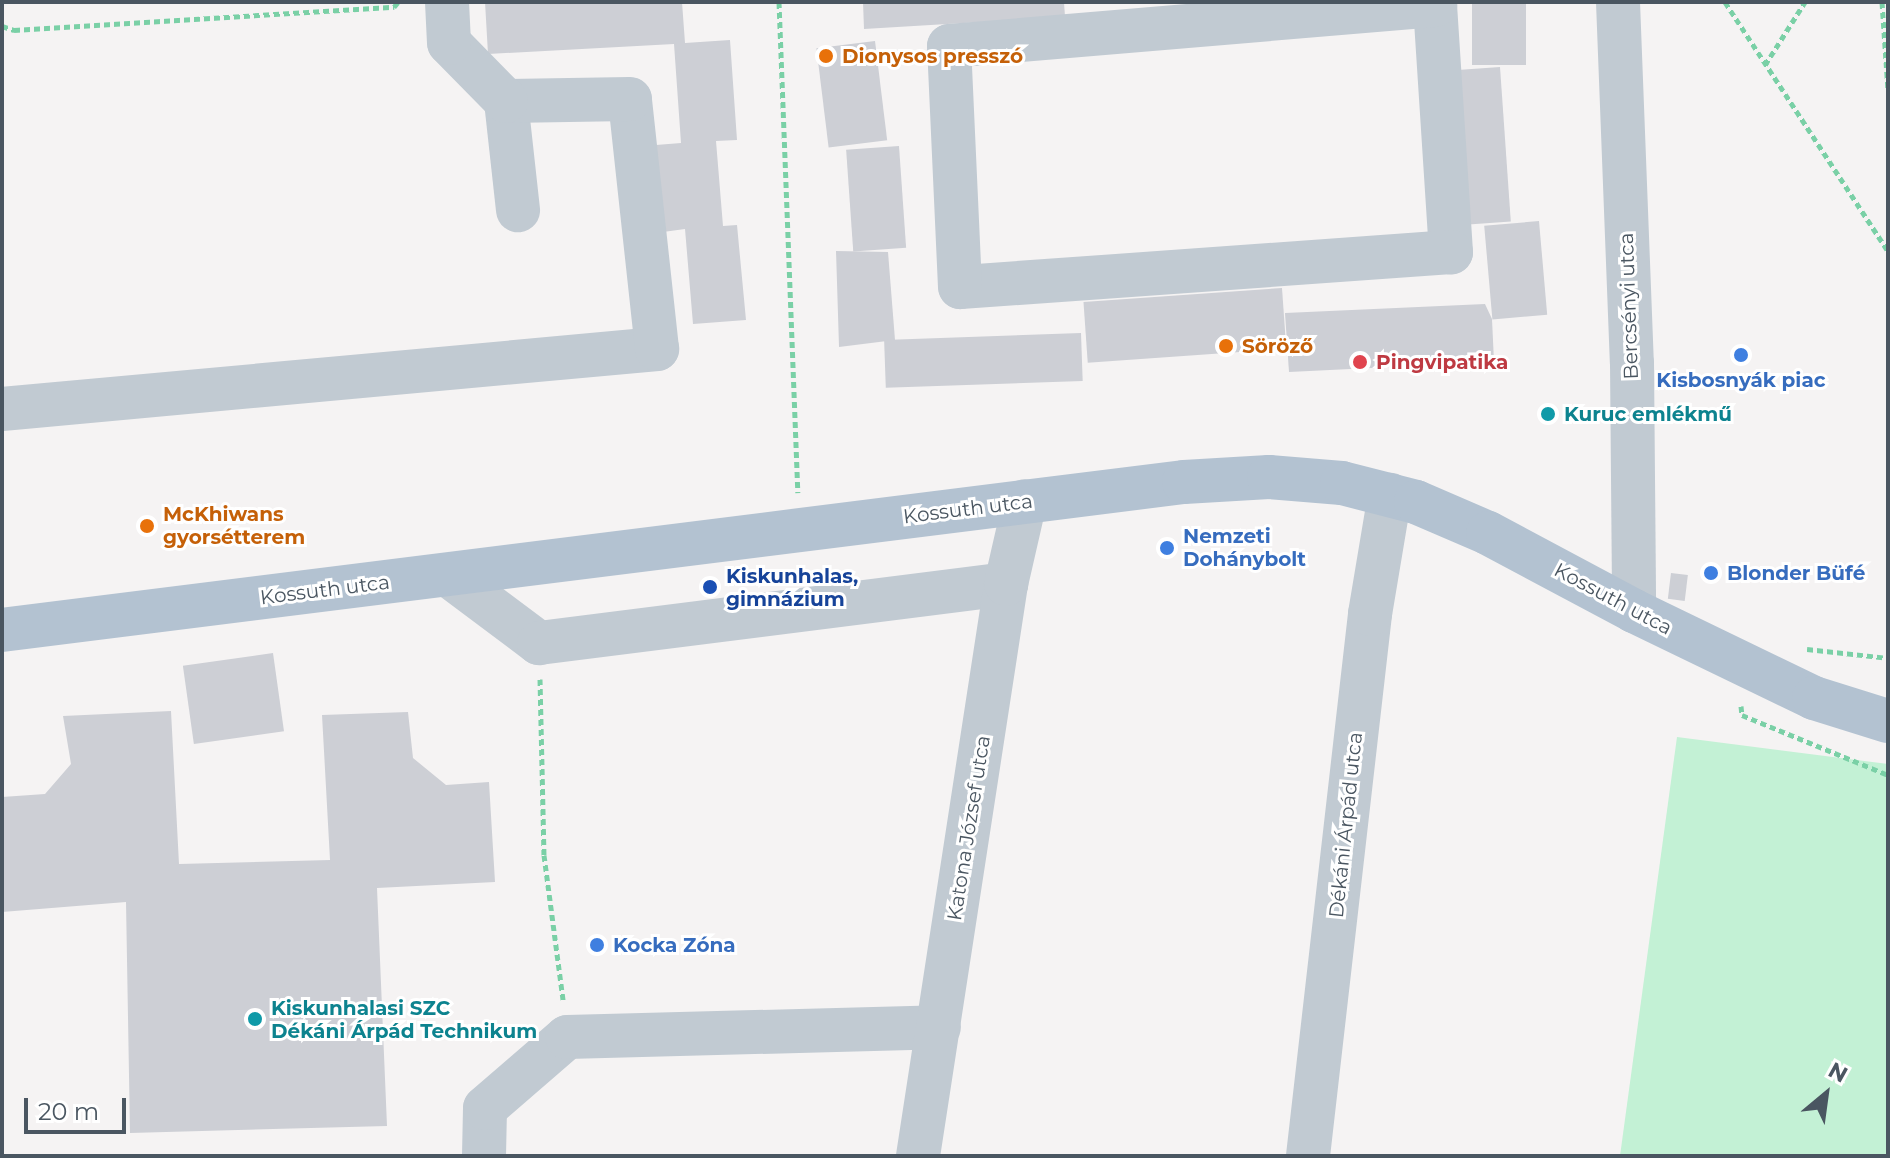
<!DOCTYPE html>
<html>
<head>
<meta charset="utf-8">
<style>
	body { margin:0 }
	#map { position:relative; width:1890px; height:1158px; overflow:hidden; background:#f5f3f3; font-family:Montserrat,sans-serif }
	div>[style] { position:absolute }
	.green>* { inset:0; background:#c3f1d5 }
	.building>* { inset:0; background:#cdcfd5; transform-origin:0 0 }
	.path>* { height:5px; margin-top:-2.5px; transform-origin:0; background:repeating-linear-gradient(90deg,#7ad0a6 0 6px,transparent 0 10px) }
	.minor>* { height:44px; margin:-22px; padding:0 22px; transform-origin:22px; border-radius:22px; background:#c1cad2 }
	.major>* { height:44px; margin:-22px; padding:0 22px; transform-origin:22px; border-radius:22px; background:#b3c2d1 }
	.dots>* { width:22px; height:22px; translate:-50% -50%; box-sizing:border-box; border:4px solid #fff; border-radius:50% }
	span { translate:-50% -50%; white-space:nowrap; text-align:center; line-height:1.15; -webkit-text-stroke:6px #fff; paint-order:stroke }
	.food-label { font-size:20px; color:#c56008; font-weight:700 }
	.left { translate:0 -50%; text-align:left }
	.street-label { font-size:20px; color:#4a5661 }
	.health-label { font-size:20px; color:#be3a42; font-weight:700 }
	.shop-label { font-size:20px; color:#366cbe; font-weight:700 }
	.culture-label { font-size:20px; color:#0d838f; font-weight:700 }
	.transit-label { font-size:20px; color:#164399; font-weight:700 }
	.frame { position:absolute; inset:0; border:4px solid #4a5661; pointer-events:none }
	.north { position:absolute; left:1786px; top:1054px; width:80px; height:80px; -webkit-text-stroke:6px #fff; paint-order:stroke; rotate:29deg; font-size:22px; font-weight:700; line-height:32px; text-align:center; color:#4a5661 }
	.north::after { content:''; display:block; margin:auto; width:28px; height:36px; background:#4a5661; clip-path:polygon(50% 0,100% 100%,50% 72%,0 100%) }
	.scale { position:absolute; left:24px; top:1098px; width:102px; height:36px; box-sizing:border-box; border:4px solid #4a5661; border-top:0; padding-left:10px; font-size:24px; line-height:28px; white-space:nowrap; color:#4a5661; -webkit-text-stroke:6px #fff; paint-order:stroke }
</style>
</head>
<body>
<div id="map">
	<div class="green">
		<div style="clip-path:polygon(1677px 737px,1888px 764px,1888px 1156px,1620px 1156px)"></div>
	</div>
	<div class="building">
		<div style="clip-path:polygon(485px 2px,682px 2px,685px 43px,730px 40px,737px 140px,716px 141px,723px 226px,737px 225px,746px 320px,693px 324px,685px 229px,663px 232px,656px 145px,681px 143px,674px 44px,488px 54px)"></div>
		<div style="clip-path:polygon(863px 2px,1064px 2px,1065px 17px,864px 29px)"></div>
		<div style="left:1472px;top:2px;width:54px;height:63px"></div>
		<div style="left:875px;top:41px;width:100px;height:59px;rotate:83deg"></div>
		<div style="left:1500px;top:67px;width:155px;height:53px;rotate:86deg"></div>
		<div style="left:899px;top:146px;width:102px;height:53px;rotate:86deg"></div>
		<div style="left:1539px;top:221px;width:94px;height:55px;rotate:85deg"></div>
		<div style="clip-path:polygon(836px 251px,888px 252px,895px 340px,839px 347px)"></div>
		<div style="left:1282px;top:288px;width:61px;height:199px;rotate:86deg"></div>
		<div style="clip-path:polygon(1485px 304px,1492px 319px,1494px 362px,1289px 372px,1285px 313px)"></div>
		<div style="left:1081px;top:333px;width:48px;height:197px;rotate:88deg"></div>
		<div style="left:1671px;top:573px;width:17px;height:26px;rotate:7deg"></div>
		<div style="left:273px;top:653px;width:79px;height:91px;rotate:82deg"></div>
		<div style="clip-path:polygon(171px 711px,179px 864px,330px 860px,322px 715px,408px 712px,413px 758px,446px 785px,489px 782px,495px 882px,377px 888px,387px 1126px,130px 1133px,126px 902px,2px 912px,2px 797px,45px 794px,71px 764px,63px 716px)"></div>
	</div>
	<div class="path">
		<div style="left:779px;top:2px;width:491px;rotate:87.8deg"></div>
		<div style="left:1725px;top:2px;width:298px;rotate:56.8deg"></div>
		<div style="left:1882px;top:2px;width:87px;rotate:86.1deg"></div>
		<div style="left:2px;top:26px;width:13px;rotate:18deg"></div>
		<div style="left:14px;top:30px;width:381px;rotate:-3.5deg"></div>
		<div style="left:394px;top:7px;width:6px;rotate:-51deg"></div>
		<div style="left:1765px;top:65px;width:75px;rotate:-57.6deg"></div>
		<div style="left:1807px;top:649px;width:81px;rotate:6.3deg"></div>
		<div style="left:540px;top:679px;width:176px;rotate:88.7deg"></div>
		<div style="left:544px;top:855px;width:146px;rotate:82.5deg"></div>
		<div style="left:1741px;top:706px;width:9px;rotate:84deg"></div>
		<div style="left:1742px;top:715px;width:158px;rotate:22.3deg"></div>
	</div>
	<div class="minor">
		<div style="left:1618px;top:2px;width:361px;rotate:87.8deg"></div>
		<div style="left:1632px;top:363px;width:248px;rotate:89.5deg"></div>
		<div style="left:1435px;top:5px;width:248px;rotate:86.3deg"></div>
		<div style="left:1451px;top:252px;width:492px;rotate:175.9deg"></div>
		<div style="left:960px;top:287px;width:241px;rotate:-92.6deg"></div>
		<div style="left:949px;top:46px;width:488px;rotate:-4.8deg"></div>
		<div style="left:506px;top:101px;width:110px;rotate:83.7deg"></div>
		<div style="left:2px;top:409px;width:658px;rotate:-5.23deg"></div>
		<div style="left:657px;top:349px;width:251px;rotate:-96.2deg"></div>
		<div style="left:630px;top:99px;width:124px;rotate:179.1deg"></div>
		<div style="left:506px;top:101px;width:81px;rotate:-134.5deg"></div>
		<div style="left:449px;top:43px;width:41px;rotate:-92.8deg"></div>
		<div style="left:448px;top:575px;width:114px;rotate:36.8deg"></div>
		<div style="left:539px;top:643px;width:471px;rotate:-7.2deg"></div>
		<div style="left:484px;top:1156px;width:48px;rotate:-88.8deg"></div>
		<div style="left:485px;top:1108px;width:108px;rotate:-40.9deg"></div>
		<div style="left:567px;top:1037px;width:372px;rotate:-1.5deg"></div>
		<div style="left:918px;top:1156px;width:579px;rotate:-81.25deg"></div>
		<div style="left:1006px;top:584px;width:85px;rotate:-77.1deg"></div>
		<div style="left:1308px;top:1156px;width:546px;rotate:-83.47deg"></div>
		<div style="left:1370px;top:614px;width:121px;rotate:-80.5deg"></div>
	</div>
	<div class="major">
		<div style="left:2px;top:630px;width:1191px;rotate:-7.14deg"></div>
		<div style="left:1184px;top:482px;width:85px;rotate:-3.4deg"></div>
		<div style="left:1269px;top:477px;width:73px;rotate:4.7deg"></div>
		<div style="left:1342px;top:483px;width:76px;rotate:14.4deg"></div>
		<div style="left:1416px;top:502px;width:78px;rotate:23.3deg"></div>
		<div style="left:1488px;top:533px;width:166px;rotate:28.1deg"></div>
		<div style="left:1634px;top:611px;width:200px;rotate:25.8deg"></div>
		<div style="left:1814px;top:698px;width:77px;rotate:17.3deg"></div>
	</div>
	<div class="dots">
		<div style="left:826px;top:56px;background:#e8710a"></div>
		<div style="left:1226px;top:346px;background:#e8710a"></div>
		<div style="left:1741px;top:355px;background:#3f7fe0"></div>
		<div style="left:1360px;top:362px;background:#e0444e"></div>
		<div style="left:1548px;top:414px;background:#0f9aa8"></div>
		<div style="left:147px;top:526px;background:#e8710a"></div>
		<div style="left:1167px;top:548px;background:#3f7fe0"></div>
		<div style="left:1711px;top:573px;background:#3f7fe0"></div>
		<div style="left:710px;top:587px;background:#1a4fb4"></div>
		<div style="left:597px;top:945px;background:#3f7fe0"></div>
		<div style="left:255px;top:1019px;background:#0f9aa8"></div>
	</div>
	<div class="food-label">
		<span class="left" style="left:842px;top:56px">Dionysos presszó</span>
		<span class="left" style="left:1242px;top:346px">Söröző</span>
		<span class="left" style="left:163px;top:526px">McKhiwans<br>gyorsétterem</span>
	</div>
	<div class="street-label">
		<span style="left:1629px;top:306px;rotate:-92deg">Bercsényi utca</span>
		<span style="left:968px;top:509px;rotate:-7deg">Kossuth utca</span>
		<span style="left:325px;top:590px;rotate:-7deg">Kossuth utca</span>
		<span style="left:1613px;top:599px;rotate:28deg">Kossuth utca</span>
		<span style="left:1346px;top:825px;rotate:-84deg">Dékáni Árpád utca</span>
		<span style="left:969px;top:828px;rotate:-81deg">Katona József utca</span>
	</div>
	<div class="health-label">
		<span class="left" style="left:1376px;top:362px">Pingvipatika</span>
	</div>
	<div class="shop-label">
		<span style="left:1741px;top:380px">Kisbosnyák piac</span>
		<span class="left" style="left:1183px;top:548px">Nemzeti<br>Dohánybolt</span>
		<span class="left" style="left:1727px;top:573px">Blonder Büfé</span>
		<span class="left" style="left:613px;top:945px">Kocka Zóna</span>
	</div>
	<div class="culture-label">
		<span class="left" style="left:1564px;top:414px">Kuruc emlékmű</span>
		<span class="left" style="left:271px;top:1020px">Kiskunhalasi SZC<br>Dékáni Árpád Technikum</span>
	</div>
	<div class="transit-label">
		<span class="left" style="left:726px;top:588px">Kiskunhalas,<br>gimnázium</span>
	</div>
	<div class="frame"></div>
	<div class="north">N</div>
	<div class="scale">20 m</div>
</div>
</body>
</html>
